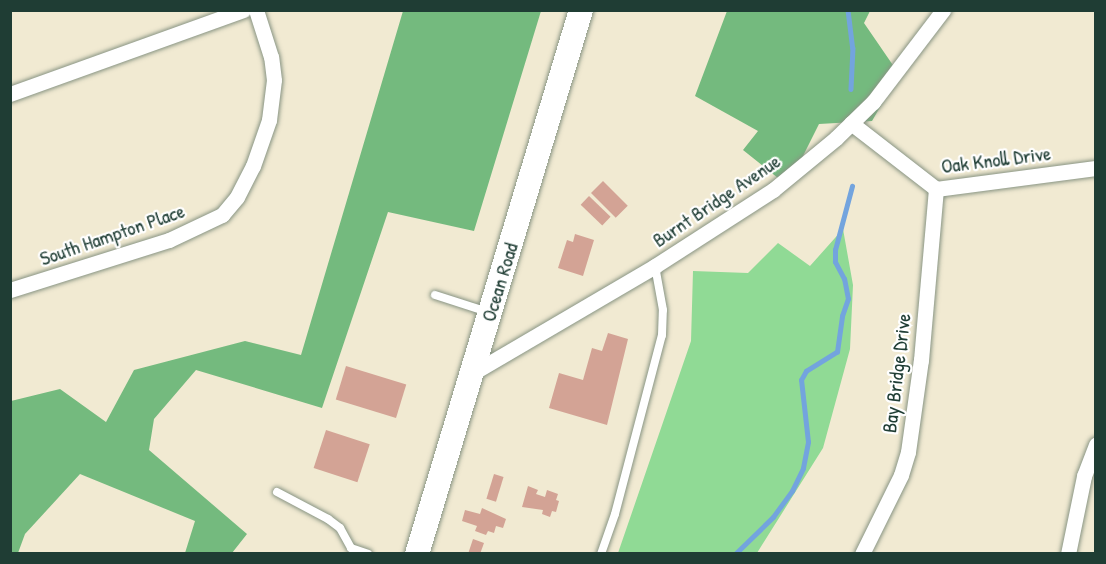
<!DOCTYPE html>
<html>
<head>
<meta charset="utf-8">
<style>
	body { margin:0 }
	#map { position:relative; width:1106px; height:564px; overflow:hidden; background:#f1ead2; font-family:"Patrick Hand",sans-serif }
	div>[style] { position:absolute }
	.green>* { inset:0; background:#90da95 }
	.forest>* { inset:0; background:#74ba7e }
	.stream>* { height:4.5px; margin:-2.25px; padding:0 2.25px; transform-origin:2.25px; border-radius:2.25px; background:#73a4de }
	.building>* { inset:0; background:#d3a395; transform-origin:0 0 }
	.roads { filter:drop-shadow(0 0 2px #889483) drop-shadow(0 0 2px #889483) }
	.service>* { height:8px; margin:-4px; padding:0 4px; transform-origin:4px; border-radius:4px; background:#fff }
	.minor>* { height:15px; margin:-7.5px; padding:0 7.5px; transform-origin:7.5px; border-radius:7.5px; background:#fff }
	.primary>* { height:24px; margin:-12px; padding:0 12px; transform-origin:12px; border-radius:12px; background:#fff }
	span { translate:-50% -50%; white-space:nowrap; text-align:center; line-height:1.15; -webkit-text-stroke:4.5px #fff; paint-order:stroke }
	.street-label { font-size:20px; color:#1f3d34 }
	.frame { position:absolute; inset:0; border:12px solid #1f3d34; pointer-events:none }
</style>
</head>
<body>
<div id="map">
	<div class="green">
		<div style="clip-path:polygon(843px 229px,853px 285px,850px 349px,823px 448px,757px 553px,618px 553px,691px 341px,693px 271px,748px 273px,778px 243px,810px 266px)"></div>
	</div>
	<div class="forest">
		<div style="clip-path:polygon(403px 11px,541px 11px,474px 231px,388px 212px,322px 408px,196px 370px,154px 419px,149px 450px,247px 534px,232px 553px,185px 553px,195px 521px,80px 474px,25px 534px,18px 553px,11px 553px,11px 401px,60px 389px,106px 422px,134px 370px,245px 341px,301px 355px)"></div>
		<div style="clip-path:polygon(727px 11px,870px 11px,864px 23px,899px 74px,872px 121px,819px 124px,788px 186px,743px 150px,758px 131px,695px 96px)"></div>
	</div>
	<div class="stream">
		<div style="left:848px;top:10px;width:38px;rotate:83deg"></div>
		<div style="left:853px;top:48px;width:41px;rotate:92.8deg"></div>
		<div style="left:735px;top:554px;width:53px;rotate:-44.2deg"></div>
		<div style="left:773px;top:517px;width:32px;rotate:-54deg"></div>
		<div style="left:792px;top:491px;width:25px;rotate:-64deg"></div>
		<div style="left:803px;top:468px;width:26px;rotate:-79deg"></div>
		<div style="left:808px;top:442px;width:62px;rotate:-96.4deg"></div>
		<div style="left:801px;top:380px;width:10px;rotate:-61deg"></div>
		<div style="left:806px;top:371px;width:36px;rotate:-32deg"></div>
		<div style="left:837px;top:352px;width:36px;rotate:-82deg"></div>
		<div style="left:842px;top:316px;width:18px;rotate:-71deg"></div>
		<div style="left:848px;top:299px;width:20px;rotate:-101deg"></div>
		<div style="left:844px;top:279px;width:19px;rotate:-118deg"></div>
		<div style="left:835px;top:262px;width:12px;rotate:-90deg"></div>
		<div style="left:835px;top:250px;width:66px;rotate:-75.1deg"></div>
	</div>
	<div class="building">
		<div style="left:603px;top:181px;width:35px;height:17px;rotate:45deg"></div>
		<div style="left:589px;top:196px;width:30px;height:12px;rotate:44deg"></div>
		<div style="clip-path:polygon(575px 234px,594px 240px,583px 276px,558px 268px,567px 240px,573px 242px)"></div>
		<div style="clip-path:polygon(608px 333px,628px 339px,607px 425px,549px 408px,559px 373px,583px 380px,592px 348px,602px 351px)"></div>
		<div style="left:346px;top:366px;width:63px;height:35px;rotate:17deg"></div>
		<div style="left:326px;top:430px;width:46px;height:40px;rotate:18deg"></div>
		<div style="left:494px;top:474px;width:10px;height:26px;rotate:17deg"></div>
		<div style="clip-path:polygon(528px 486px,538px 490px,536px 494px,545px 497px,547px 490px,558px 494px,556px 500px,559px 501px,556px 512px,552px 511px,550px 517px,542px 514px,543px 510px,522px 507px)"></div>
		<div style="clip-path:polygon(482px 508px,506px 519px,503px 528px,496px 526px,494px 533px,488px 531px,486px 535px,475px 531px,477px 526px,462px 521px,465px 510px,480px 514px)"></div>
		<div style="clip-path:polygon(473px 539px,484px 543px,480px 554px,468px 554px)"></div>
	</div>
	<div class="roads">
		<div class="service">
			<div style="left:435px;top:295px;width:56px;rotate:17.8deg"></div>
			<div style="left:277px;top:492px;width:58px;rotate:27.9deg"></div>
			<div style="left:328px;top:519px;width:15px;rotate:37deg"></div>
			<div style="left:340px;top:528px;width:23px;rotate:61deg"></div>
			<div style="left:351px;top:548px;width:18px;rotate:19deg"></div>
			<div style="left:601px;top:554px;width:42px;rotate:-70.7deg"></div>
			<div style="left:615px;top:514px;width:185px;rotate:-75.3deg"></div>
			<div style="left:662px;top:335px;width:25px;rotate:-88deg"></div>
			<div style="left:663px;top:310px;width:45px;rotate:-100.3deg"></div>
		</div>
		<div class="minor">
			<div style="left:10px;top:94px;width:248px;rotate:-19.8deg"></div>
			<div style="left:851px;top:123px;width:108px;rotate:37.8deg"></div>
			<div style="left:936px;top:189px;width:161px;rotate:-7.5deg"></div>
			<div style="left:10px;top:290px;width:167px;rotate:-17.5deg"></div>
			<div style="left:169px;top:240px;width:59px;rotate:-25.3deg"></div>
			<div style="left:222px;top:215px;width:23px;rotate:-50deg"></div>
			<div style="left:237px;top:197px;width:35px;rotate:-63deg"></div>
			<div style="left:253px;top:166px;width:49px;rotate:-70.8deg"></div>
			<div style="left:269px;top:120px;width:40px;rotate:-82.9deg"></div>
			<div style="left:274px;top:80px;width:23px;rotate:-97deg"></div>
			<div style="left:271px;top:57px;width:49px;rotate:-107.7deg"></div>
			<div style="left:471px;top:374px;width:213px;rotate:-30.4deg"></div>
			<div style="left:655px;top:266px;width:140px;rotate:-32.8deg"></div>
			<div style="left:773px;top:190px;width:82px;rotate:-39.5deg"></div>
			<div style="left:836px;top:138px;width:52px;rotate:-44.2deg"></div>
			<div style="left:873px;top:102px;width:116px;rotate:-52.7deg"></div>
			<div style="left:862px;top:554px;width:88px;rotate:-63.7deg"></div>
			<div style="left:901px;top:475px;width:24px;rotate:-73deg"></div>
			<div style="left:908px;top:452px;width:93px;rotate:-82deg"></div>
			<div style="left:921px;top:360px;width:172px;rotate:-85deg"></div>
			<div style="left:1068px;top:554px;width:80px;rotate:-78.4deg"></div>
			<div style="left:1084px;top:476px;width:34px;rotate:-69deg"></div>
		</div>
		<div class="primary">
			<div style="left:417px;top:554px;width:568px;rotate:-73.22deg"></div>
		</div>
	</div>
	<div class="street-label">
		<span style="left:996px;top:159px;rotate:-7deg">Oak Knoll Drive</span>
		<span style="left:716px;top:200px;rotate:-34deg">Burnt Bridge Avenue</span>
		<span style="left:112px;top:234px;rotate:-19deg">South Hampton Place</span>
		<span style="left:499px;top:282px;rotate:-73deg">Ocean Road</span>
		<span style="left:896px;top:373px;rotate:-83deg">Bay Bridge Drive</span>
	</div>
	<div class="frame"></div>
</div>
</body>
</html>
